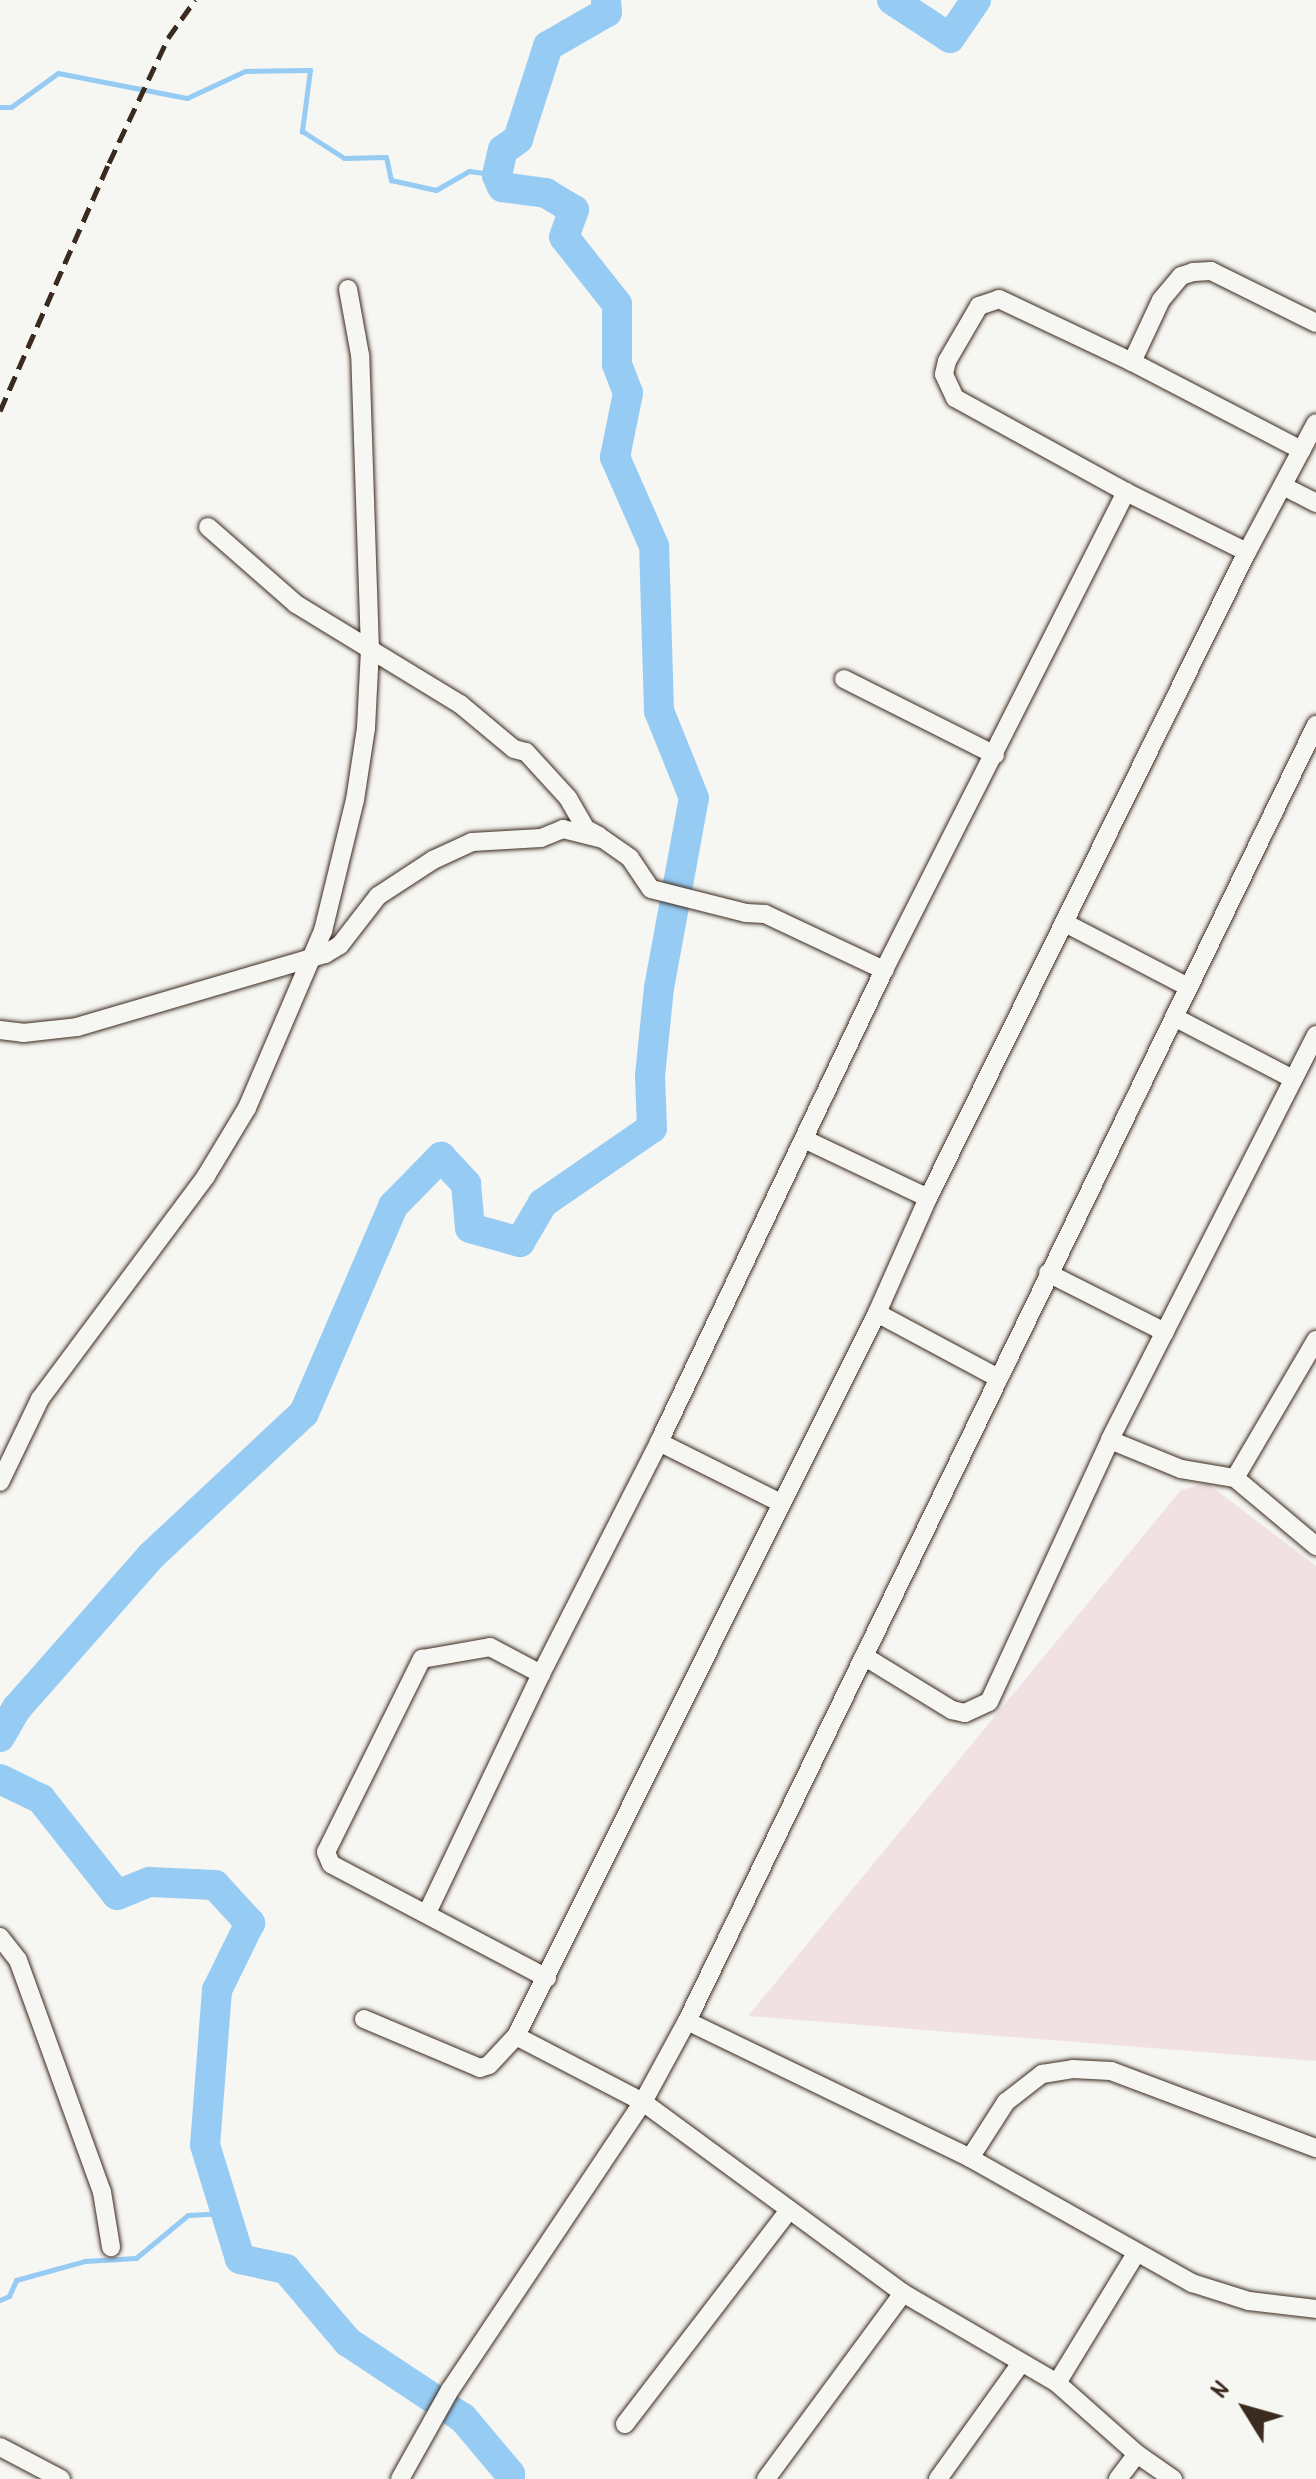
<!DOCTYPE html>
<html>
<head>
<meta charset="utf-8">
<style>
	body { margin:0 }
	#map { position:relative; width:1316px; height:2479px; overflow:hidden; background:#f6f6f2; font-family:Dekko,sans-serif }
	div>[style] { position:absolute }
	.built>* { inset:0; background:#f1e1e4 }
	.stream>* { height:5px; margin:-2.5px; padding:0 2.5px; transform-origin:2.5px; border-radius:2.5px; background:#96cbf4 }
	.river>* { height:30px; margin:-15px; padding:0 15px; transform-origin:15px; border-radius:15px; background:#96cbf4 }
	.roads { filter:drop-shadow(0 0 2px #3b2a1e) drop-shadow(0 0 2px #3b2a1e) }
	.minor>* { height:18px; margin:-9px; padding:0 9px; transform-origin:9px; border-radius:9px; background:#f6f6f2 }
	.rail>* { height:5px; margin-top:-2.5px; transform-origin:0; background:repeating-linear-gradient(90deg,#3b2a1e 0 15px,transparent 0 23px) }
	span { translate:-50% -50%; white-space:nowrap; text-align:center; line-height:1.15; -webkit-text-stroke:10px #f6f6f2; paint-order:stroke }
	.north { position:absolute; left:1196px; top:2359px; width:100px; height:100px; -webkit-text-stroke:8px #f6f6f2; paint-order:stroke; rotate:307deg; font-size:28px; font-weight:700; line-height:40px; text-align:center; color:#3b2a1e }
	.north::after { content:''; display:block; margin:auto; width:35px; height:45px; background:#3b2a1e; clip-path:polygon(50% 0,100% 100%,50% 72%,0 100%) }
</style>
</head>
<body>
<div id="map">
	<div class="built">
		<div style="clip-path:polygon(1207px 1483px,1316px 1566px,1316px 2061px,748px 2016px,1181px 1490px)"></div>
	</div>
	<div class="stream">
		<div style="left:0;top:107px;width:11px"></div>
		<div style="left:11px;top:107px;width:58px;rotate:-35.9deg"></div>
		<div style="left:58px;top:73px;width:131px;rotate:11deg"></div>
		<div style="left:187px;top:98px;width:64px;rotate:-25deg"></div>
		<div style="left:245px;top:71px;width:65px;rotate:-0.9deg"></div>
		<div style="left:310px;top:70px;width:62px;rotate:97.5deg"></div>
		<div style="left:302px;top:131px;width:50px;rotate:32.7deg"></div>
		<div style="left:344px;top:158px;width:42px;rotate:-1.4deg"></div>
		<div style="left:386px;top:157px;width:24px;rotate:78deg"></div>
		<div style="left:391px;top:180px;width:46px;rotate:12.5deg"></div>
		<div style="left:436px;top:190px;width:38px;rotate:-30deg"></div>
		<div style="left:469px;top:171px;width:28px;rotate:8deg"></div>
		<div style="left:0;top:2300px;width:10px;rotate:-24deg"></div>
		<div style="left:9px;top:2296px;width:17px;rotate:-66deg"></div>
		<div style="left:16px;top:2280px;width:72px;rotate:-15.4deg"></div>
		<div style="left:85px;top:2261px;width:51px;rotate:-3.4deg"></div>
		<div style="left:136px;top:2258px;width:67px;rotate:-39.6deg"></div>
		<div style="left:188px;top:2215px;width:38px;rotate:-3deg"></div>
	</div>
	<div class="river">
		<div style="left:892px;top:0;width:69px;rotate:33.2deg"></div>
		<div style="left:950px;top:38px;width:46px;rotate:-55.6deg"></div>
		<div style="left:0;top:1737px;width:34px;rotate:-60deg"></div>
		<div style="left:17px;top:1708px;width:203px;rotate:-48.6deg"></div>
		<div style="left:151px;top:1556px;width:209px;rotate:-43.1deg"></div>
		<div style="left:304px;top:1413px;width:225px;rotate:-66.7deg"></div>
		<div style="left:393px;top:1206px;width:69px;rotate:-45.6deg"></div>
		<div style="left:441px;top:1157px;width:37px;rotate:47deg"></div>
		<div style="left:466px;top:1184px;width:44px;rotate:84.8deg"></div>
		<div style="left:470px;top:1228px;width:52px;rotate:15.6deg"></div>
		<div style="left:520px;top:1242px;width:45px;rotate:-59.5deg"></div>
		<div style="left:543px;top:1203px;width:132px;rotate:-34.5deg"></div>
		<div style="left:652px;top:1128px;width:52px;rotate:-92.2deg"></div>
		<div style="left:650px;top:1076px;width:88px;rotate:-84.2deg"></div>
		<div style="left:659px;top:988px;width:193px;rotate:-79.6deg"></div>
		<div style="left:694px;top:798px;width:94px;rotate:-111.9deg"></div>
		<div style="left:659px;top:711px;width:165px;rotate:-91.7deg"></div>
		<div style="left:654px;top:546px;width:97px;rotate:-113.7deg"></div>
		<div style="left:615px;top:457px;width:65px;rotate:-78.5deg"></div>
		<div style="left:628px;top:393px;width:31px;rotate:-111deg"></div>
		<div style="left:617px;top:364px;width:60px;rotate:-90deg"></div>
		<div style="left:617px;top:304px;width:85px;rotate:-128.3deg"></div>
		<div style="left:564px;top:237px;width:29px;rotate:-70deg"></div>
		<div style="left:574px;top:210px;width:33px;rotate:-149deg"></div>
		<div style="left:546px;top:193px;width:44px;rotate:-172.2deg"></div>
		<div style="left:502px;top:187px;width:13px;rotate:-113deg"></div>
		<div style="left:497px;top:175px;width:26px;rotate:-77deg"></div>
		<div style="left:503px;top:150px;width:19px;rotate:-36deg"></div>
		<div style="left:518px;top:139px;width:98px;rotate:-72.1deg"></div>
		<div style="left:548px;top:46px;width:68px;rotate:-30deg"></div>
		<div style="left:607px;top:12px;width:12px;rotate:-95deg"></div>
		<div style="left:0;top:1779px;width:46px;rotate:26deg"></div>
		<div style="left:41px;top:1799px;width:122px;rotate:51.6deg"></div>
		<div style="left:117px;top:1895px;width:35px;rotate:-22deg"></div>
		<div style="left:150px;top:1882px;width:65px;rotate:2.6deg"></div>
		<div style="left:215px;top:1885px;width:52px;rotate:47.4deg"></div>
		<div style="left:250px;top:1923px;width:75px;rotate:116.2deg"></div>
		<div style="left:217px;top:1990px;width:155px;rotate:94.4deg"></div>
		<div style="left:205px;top:2145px;width:119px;rotate:72.9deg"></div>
		<div style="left:240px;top:2259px;width:47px;rotate:12.3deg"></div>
		<div style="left:286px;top:2269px;width:96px;rotate:49.7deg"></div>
		<div style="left:348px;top:2342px;width:138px;rotate:33.5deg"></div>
		<div style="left:463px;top:2418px;width:73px;rotate:50deg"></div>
		<div style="left:510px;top:2474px;width:5px;rotate:90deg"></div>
	</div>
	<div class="roads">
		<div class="minor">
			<div style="left:1132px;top:362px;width:68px;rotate:-64.9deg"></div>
			<div style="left:1161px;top:300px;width:31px;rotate:-50deg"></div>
			<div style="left:1181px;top:276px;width:13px;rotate:-18deg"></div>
			<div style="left:1193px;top:272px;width:18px;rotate:-3deg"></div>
			<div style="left:1211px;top:271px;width:117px;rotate:26.3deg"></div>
			<div style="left:1285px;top:487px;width:35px;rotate:27deg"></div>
			<div style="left:1126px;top:492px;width:135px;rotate:26.4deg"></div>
			<div style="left:208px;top:527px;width:117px;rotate:41.2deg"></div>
			<div style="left:296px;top:604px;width:192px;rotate:31.4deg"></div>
			<div style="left:460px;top:704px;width:70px;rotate:39.8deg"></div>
			<div style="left:514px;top:749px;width:12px;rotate:14deg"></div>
			<div style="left:526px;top:752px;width:62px;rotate:47.6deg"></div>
			<div style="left:568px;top:798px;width:36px;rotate:60deg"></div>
			<div style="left:586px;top:829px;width:15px;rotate:28deg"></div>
			<div style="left:844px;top:679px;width:169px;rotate:26.7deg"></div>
			<div style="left:1065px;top:923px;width:139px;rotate:27.5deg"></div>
			<div style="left:1174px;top:1017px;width:134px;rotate:27.5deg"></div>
			<div style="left:0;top:1030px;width:23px;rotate:7deg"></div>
			<div style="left:23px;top:1033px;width:54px;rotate:-6.3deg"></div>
			<div style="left:77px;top:1027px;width:259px;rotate:-16.4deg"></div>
			<div style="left:325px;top:954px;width:17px;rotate:-31deg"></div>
			<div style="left:340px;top:945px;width:62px;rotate:-52.2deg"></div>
			<div style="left:378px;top:896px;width:66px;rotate:-33.2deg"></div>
			<div style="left:433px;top:860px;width:43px;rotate:-24.8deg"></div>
			<div style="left:472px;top:842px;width:69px;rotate:-3.3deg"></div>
			<div style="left:541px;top:838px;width:24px;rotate:-22deg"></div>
			<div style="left:563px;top:829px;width:41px;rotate:14deg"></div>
			<div style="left:603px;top:839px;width:33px;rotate:35deg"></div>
			<div style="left:630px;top:858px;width:37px;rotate:56deg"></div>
			<div style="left:651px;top:889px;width:98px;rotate:14.2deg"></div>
			<div style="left:746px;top:913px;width:19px;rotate:3deg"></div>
			<div style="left:765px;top:914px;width:132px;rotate:25.2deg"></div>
			<div style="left:1316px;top:1035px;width:454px;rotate:117deg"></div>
			<div style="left:1110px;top:1440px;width:77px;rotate:22.2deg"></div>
			<div style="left:1181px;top:1469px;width:55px;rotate:9.5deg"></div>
			<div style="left:1235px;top:1478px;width:160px;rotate:-59.6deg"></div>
			<div style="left:804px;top:1139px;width:137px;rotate:25.4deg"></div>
			<div style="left:1048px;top:1273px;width:131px;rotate:26.8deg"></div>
			<div style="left:877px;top:1313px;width:137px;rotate:28.2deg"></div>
			<div style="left:659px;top:1442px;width:134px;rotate:26.6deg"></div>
			<div style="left:1235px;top:1478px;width:106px;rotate:40deg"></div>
			<div style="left:0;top:1482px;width:92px;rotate:-64.3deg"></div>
			<div style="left:40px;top:1399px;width:278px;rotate:-53.3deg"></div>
			<div style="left:206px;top:1176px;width:79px;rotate:-58.9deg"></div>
			<div style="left:247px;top:1108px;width:193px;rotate:-66.8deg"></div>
			<div style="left:323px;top:931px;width:135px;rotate:-76.3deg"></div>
			<div style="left:355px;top:800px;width:73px;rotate:-81.3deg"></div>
			<div style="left:366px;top:728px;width:78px;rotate:-87.1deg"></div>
			<div style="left:370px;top:650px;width:295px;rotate:-91.9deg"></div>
			<div style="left:360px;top:355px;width:67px;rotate:-100.3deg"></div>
			<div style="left:867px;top:1658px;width:100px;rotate:31.5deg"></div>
			<div style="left:952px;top:1710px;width:13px;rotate:13deg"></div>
			<div style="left:965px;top:1713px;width:26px;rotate:-25deg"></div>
			<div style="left:989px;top:1702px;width:289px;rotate:-65.2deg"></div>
			<div style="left:427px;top:1913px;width:265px;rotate:-64.5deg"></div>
			<div style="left:0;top:1937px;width:29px;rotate:52deg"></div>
			<div style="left:18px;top:1960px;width:247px;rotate:70.1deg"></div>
			<div style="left:102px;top:2192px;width:56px;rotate:80.7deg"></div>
			<div style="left:547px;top:1978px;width:244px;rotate:-152.2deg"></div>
			<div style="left:331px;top:1864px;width:13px;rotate:-113deg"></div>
			<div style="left:326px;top:1852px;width:216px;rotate:-63.6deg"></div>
			<div style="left:422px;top:1659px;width:69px;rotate:-10deg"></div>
			<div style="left:490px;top:1647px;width:58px;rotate:27.9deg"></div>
			<div style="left:541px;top:1674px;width:260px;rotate:-63deg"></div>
			<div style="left:659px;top:1442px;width:523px;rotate:-64.51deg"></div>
			<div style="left:884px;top:970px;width:536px;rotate:-63.15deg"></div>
			<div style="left:1126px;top:492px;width:195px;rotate:-151.2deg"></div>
			<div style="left:955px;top:398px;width:26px;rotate:-115deg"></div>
			<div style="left:944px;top:374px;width:13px;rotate:-77deg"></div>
			<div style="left:947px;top:361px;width:64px;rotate:-59.8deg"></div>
			<div style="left:979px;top:306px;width:21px;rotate:-19deg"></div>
			<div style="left:999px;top:299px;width:147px;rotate:25.3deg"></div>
			<div style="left:1132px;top:362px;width:191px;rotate:27.5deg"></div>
			<div style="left:364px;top:2019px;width:126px;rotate:22.9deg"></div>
			<div style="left:480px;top:2068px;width:9px;rotate:-18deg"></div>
			<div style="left:489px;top:2065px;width:40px;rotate:-47deg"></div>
			<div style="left:516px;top:2036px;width:143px;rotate:27.5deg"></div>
			<div style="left:643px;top:2102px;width:323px;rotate:36.3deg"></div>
			<div style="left:903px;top:2293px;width:178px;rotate:30.3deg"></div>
			<div style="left:1057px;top:2383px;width:107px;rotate:41.6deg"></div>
			<div style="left:1137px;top:2454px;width:44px;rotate:34.8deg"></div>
			<div style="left:687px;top:2021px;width:314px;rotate:25.8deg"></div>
			<div style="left:970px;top:2158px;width:255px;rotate:29.4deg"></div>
			<div style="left:1192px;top:2283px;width:60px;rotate:17.5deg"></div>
			<div style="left:1249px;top:2301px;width:67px;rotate:6.8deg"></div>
			<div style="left:516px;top:2036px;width:808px;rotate:-63.47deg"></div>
			<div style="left:877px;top:1313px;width:126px;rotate:-66.1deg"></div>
			<div style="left:928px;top:1198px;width:720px;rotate:-63.72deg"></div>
			<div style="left:1247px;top:552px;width:146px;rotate:-61.9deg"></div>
			<div style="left:970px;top:2158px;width:67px;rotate:-57.3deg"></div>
			<div style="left:1006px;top:2102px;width:46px;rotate:-37.9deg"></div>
			<div style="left:1042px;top:2074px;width:31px;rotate:-9deg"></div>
			<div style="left:1073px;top:2069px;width:38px;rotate:3deg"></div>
			<div style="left:1111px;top:2071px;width:219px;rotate:20.6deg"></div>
			<div style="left:1057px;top:2383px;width:153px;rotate:-58.6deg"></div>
			<div style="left:625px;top:2424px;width:270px;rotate:-52.5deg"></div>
			<div style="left:0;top:2447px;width:69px;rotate:27.7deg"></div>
			<div style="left:400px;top:2479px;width:102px;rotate:-60.7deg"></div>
			<div style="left:450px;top:2390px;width:347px;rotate:-56.2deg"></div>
			<div style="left:643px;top:2102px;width:92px;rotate:-61.5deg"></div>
			<div style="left:687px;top:2021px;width:1441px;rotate:-64.11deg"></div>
			<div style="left:766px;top:2479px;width:231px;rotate:-53.6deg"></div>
			<div style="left:938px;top:2479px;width:143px;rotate:-54.4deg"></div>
			<div style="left:1118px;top:2479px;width:31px;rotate:-53deg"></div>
		</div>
	</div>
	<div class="rail">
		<div style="left:0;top:411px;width:271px;rotate:-66.3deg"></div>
		<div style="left:109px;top:163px;width:138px;rotate:-64.7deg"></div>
		<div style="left:168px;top:38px;width:47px;rotate:-54.6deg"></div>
	</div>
	<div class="north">N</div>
</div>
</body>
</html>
